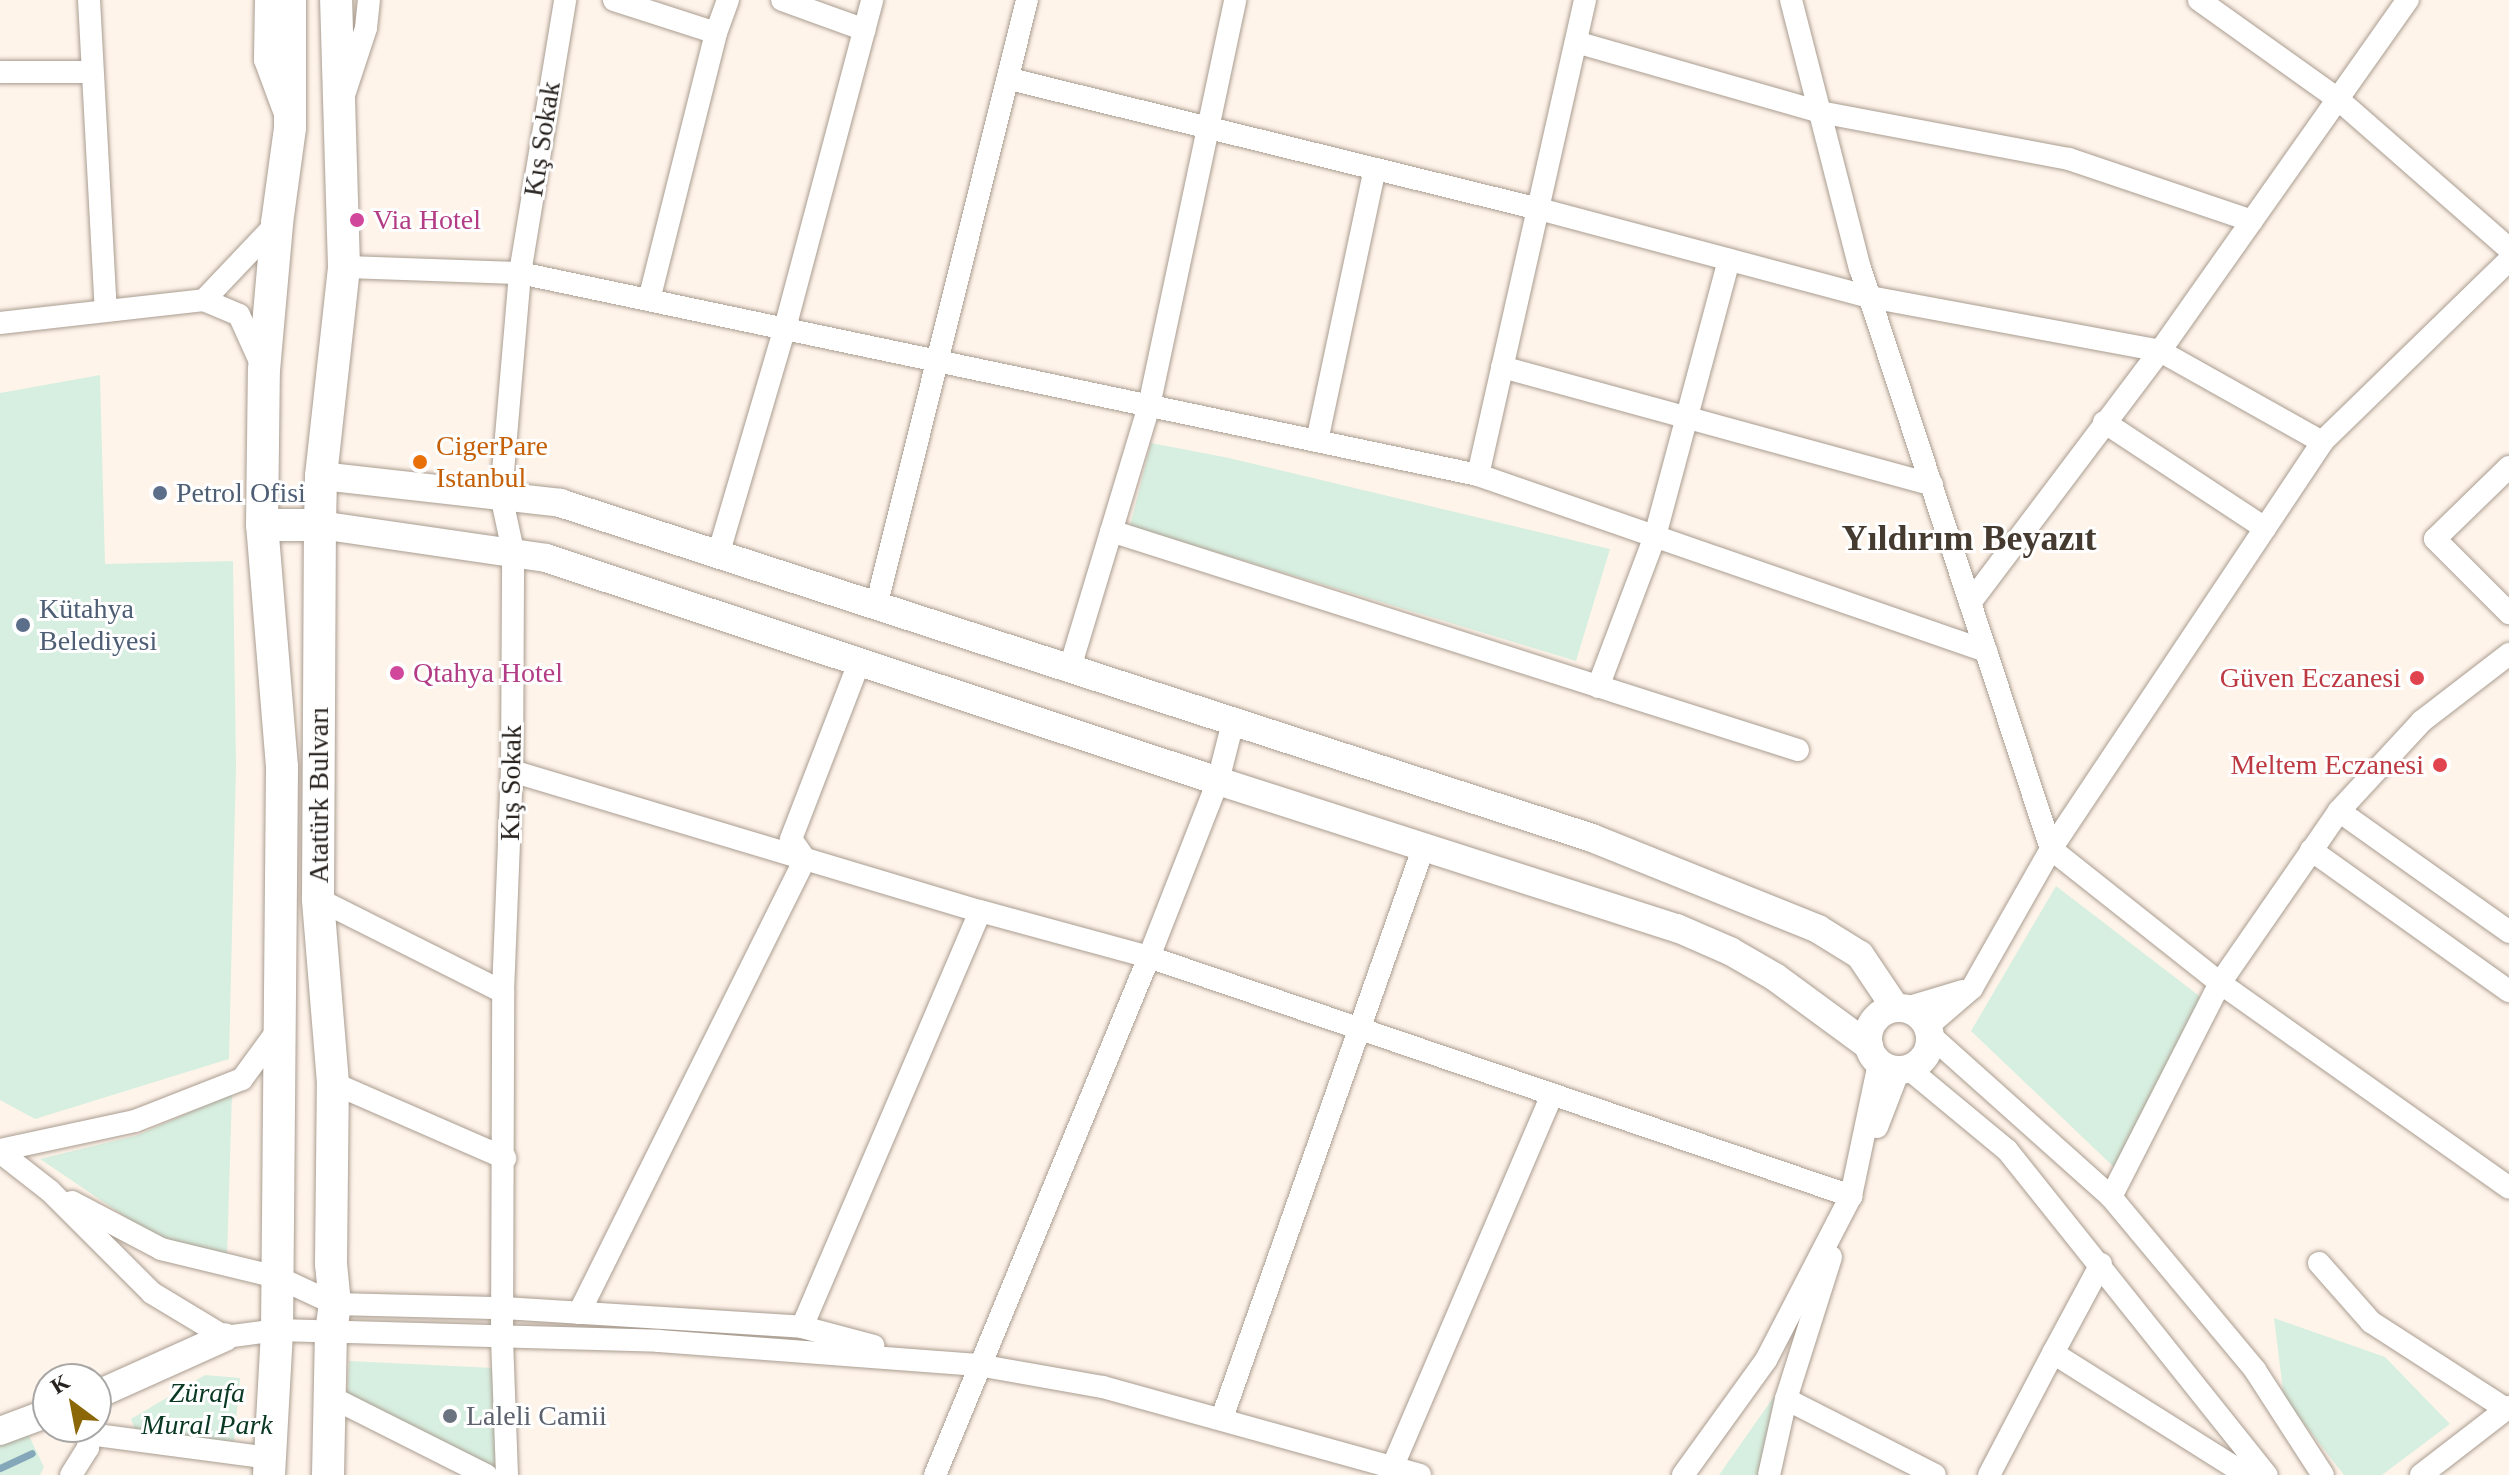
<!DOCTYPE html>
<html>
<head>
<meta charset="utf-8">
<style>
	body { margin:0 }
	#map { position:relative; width:2509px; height:1475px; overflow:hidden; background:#fff4ea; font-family:"Times New Roman",serif }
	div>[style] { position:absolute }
	.green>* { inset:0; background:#d7efe0 }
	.stream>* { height:7px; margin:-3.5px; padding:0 3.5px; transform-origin:3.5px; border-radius:3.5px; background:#84a8ba }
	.roads { filter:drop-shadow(0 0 2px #aa9d91) drop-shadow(0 0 2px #aa9d91) }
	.minor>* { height:22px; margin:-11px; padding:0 11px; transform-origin:11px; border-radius:11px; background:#fff }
	.tertiary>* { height:28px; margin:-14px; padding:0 14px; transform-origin:14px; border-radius:14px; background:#fff }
	.tertiary>.ring { margin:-14px; padding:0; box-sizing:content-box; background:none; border:28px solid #fff; border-radius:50% }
	.secondary>* { height:32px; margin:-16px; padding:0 16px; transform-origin:16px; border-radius:16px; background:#fff }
	.dots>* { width:22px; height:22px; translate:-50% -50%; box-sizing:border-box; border:4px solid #fff; border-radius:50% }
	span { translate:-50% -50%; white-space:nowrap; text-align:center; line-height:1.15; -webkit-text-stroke:6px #fff; paint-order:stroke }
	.street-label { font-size:28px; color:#28231f }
	.hotel-label { font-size:28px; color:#b23c85 }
	.left { translate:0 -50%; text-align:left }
	.food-label { font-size:28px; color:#c56008 }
	.service-label { font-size:28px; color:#4e5e75 }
	.health-label { font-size:28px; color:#be3a42 }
	.right { translate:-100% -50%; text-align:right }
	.park-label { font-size:28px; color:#093823; font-style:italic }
	.worship-label { font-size:28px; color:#5b616d }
	.district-label { font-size:36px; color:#453a30; font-weight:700 }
	.north { position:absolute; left:32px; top:1363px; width:80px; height:80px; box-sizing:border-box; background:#fff; border:2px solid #a9a7a5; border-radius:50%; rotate:328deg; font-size:22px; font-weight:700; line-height:32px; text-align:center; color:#28231f }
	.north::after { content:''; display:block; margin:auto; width:28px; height:36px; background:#8b6707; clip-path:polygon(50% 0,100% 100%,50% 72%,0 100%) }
</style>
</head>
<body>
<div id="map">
	<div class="green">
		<div style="clip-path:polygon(100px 375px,105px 564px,233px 561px,236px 766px,229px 1059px,35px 1119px,0 1100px,0 393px)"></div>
		<div style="clip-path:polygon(1151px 443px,1229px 458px,1610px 549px,1576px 661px,1130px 526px)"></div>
		<div style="clip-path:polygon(2056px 886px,2202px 998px,2118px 1171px,1971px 1031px)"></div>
		<div style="clip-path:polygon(232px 1094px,227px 1257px,151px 1234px,40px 1159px,138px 1135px)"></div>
		<div style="clip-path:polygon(2274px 1318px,2385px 1357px,2450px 1424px,2382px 1475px,2344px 1475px,2284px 1398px)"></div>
		<div style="clip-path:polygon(349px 1361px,494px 1368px,496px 1470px,347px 1400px)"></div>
		<div style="clip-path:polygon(205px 1375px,240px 1378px,234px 1442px,136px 1432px,131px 1419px)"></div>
		<div style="clip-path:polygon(1775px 1395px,1759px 1475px,1719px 1475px)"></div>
		<div style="clip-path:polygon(17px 1411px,44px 1467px,40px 1475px,0 1475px,0 1418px)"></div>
	</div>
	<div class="stream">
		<div style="left:0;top:1468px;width:35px;rotate:-25deg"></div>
	</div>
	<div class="roads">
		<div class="minor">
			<div style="left:89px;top:0;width:309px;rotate:86.9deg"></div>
			<div style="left:266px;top:0;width:60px;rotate:91deg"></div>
			<div style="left:265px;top:60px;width:54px;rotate:69.6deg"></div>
			<div style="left:614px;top:0;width:107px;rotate:17.9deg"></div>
			<div style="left:782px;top:0;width:88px;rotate:19.9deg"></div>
			<div style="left:1791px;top:0;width:277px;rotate:75.6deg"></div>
			<div style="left:1860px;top:268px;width:612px;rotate:71.8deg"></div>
			<div style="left:2051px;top:849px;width:216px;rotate:38.4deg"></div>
			<div style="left:2220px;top:983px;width:354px;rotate:35.3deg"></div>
			<div style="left:2199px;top:0;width:172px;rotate:35.5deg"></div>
			<div style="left:2339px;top:100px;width:226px;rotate:41.2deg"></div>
			<div style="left:1576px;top:42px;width:254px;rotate:16deg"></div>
			<div style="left:1820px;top:112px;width:253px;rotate:10.7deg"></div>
			<div style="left:2069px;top:159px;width:193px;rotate:18.7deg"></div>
			<div style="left:0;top:72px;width:92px"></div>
			<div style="left:1010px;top:79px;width:545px;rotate:13.81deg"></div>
			<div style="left:1539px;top:209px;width:342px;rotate:14.9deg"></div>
			<div style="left:1870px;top:297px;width:295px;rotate:10.5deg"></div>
			<div style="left:2160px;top:351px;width:186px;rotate:29.3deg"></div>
			<div style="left:345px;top:92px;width:67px;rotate:-71.8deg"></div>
			<div style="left:366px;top:28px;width:28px;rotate:-84deg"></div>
			<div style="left:344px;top:267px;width:176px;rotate:2deg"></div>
			<div style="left:520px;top:273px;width:979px;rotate:11.91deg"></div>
			<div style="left:1478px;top:475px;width:538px;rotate:19.11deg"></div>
			<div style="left:204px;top:300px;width:106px;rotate:-46.5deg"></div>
			<div style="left:649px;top:300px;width:275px;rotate:-75.9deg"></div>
			<div style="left:716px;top:33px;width:35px;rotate:-70deg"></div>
			<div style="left:0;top:323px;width:205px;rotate:-6.4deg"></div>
			<div style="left:204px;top:300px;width:38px;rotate:23deg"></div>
			<div style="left:239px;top:315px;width:56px;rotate:65.7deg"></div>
			<div style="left:1502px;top:367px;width:446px;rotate:15.3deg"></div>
			<div style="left:2104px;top:422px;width:193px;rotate:33.4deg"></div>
			<div style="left:1317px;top:441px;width:278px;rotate:-78deg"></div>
			<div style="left:2509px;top:467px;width:103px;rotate:135.8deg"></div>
			<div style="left:2435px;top:539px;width:105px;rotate:45deg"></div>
			<div style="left:1478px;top:475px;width:487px;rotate:-77.3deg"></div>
			<div style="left:1111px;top:531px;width:721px;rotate:17.68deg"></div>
			<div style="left:718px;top:555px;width:237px;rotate:-73.6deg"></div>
			<div style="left:785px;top:328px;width:339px;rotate:-75.1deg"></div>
			<div style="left:1970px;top:603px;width:316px;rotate:-53deg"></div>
			<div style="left:2160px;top:351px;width:430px;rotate:-54.8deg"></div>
			<div style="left:876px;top:607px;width:625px;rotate:-76.03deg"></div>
			<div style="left:1069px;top:671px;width:277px;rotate:-73.2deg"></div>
			<div style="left:1149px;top:406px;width:415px;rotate:-78deg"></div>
			<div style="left:1598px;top:687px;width:161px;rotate:-69.3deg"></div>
			<div style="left:1655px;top:536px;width:286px;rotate:-75deg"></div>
			<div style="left:512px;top:771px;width:488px;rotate:16.7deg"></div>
			<div style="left:980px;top:911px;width:175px;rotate:15.2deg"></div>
			<div style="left:1149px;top:957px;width:742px;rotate:18.8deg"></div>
			<div style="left:2339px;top:811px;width:209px;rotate:35.4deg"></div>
			<div style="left:2311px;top:850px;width:243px;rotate:35.5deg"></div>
			<div style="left:318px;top:899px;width:207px;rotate:26.7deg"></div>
			<div style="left:1906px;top:1008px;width:59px;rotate:-16.6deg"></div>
			<div style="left:1928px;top:1026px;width:58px;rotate:-40.8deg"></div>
			<div style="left:1972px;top:988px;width:160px;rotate:-60.4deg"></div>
			<div style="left:2051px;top:849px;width:489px;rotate:-56.3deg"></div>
			<div style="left:2322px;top:442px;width:261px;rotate:-44.2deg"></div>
			<div style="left:1931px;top:1036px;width:241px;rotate:41.8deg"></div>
			<div style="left:2111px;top:1197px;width:225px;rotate:50.2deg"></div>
			<div style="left:2255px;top:1370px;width:125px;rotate:57.1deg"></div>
			<div style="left:1909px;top:1069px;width:127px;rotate:39.6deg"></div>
			<div style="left:2007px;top:1150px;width:416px;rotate:51.4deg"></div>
			<div style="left:333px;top:1083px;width:188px;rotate:23.6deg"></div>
			<div style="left:1877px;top:1127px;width:61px;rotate:-68.9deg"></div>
			<div style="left:0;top:1150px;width:138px;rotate:-12.1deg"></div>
			<div style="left:135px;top:1121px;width:115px;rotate:-21.4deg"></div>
			<div style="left:242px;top:1079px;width:64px;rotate:-53.8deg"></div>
			<div style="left:0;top:1152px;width:63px;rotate:38deg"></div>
			<div style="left:50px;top:1191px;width:144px;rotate:45deg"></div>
			<div style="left:152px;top:1293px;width:85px;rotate:31.1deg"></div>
			<div style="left:225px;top:1337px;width:52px;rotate:-7.7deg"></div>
			<div style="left:277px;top:1330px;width:382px;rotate:1.6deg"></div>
			<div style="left:659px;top:1341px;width:320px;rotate:4.3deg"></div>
			<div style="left:978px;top:1365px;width:127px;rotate:10deg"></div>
			<div style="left:1103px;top:1387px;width:329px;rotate:15.5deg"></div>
			<div style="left:2111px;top:1197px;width:240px;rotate:-63deg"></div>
			<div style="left:2220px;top:983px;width:209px;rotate:-55.3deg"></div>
			<div style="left:2339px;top:811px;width:122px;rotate:-47.3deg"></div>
			<div style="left:2422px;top:721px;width:110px;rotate:-37.6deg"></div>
			<div style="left:72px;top:1202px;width:101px;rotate:27.8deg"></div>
			<div style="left:161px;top:1249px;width:119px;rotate:13.6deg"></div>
			<div style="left:277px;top:1277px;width:64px;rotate:25deg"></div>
			<div style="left:335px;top:1304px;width:169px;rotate:1.4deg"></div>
			<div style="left:504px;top:1308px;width:299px;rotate:3.6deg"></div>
			<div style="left:802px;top:1327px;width:74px;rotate:14.8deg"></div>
			<div style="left:2319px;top:1263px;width:79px;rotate:48.6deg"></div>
			<div style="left:2371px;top:1322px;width:161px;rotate:32.8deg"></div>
			<div style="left:2101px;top:1264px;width:101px;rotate:118.3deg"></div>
			<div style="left:2053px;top:1353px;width:229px;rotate:32.2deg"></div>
			<div style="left:579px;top:1313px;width:507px;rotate:-63.54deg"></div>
			<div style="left:805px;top:859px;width:24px;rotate:-125deg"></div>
			<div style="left:791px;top:839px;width:189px;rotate:-68.9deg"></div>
			<div style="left:802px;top:1327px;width:452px;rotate:-66.8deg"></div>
			<div style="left:329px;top:1396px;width:176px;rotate:26.7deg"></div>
			<div style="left:1786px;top:1399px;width:167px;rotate:27deg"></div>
			<div style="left:1222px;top:1418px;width:607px;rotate:-70.55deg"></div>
			<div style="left:89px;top:1434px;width:183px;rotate:7.6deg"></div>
			<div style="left:71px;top:1475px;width:32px;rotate:-58deg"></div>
			<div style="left:88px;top:1448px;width:21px;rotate:-85deg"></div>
			<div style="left:507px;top:1475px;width:137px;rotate:-92.1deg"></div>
			<div style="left:502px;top:1338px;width:346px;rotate:-89.8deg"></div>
			<div style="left:503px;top:992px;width:221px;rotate:-87.7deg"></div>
			<div style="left:512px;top:771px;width:220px;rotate:-89.7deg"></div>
			<div style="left:513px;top:551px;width:57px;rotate:-102.1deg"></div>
			<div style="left:501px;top:495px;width:223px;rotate:-85.1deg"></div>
			<div style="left:520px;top:273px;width:277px;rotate:-80.6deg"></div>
			<div style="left:935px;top:1475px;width:560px;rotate:-67.55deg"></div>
			<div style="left:1149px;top:957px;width:189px;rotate:-68.6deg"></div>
			<div style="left:1218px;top:781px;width:61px;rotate:-75.7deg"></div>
			<div style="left:1389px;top:1475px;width:414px;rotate:-66.8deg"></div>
			<div style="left:1683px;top:1475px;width:142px;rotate:-54.2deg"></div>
			<div style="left:1766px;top:1360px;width:185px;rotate:-62.6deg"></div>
			<div style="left:1851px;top:1196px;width:136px;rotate:-78.1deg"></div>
			<div style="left:1769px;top:1475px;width:78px;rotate:-77.4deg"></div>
			<div style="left:1786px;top:1399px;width:149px;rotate:-72.4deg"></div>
			<div style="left:1989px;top:1475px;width:138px;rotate:-62.3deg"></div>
			<div style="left:2421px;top:1475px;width:111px;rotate:-37.7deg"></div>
		</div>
		<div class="tertiary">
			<div style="left:321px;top:476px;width:241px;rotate:6.4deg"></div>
			<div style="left:560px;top:503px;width:1085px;rotate:17.98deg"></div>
			<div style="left:1592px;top:838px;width:244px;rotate:21.9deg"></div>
			<div style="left:1818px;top:929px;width:49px;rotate:31.8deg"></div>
			<div style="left:1860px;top:955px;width:63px;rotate:56.1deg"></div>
			<div style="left:320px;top:525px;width:228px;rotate:8.3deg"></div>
			<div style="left:546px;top:558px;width:708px;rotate:18.36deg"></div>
			<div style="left:1218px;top:781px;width:482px;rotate:17.8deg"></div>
			<div style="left:1677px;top:928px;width:58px;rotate:23.5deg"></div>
			<div style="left:1730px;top:951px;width:52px;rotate:30deg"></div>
			<div style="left:1775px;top:977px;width:117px;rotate:36.3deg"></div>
			<div class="ring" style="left:1868px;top:1008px;width:34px;height:34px"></div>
			<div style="left:96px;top:1395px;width:141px;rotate:-24.2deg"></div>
			<div style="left:0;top:1431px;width:51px;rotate:-20.6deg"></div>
		</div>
		<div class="secondary">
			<div style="left:262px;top:525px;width:58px"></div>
			<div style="left:269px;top:1475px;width:145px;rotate:-86.8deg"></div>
			<div style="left:277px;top:1330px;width:563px;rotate:-89.49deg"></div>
			<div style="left:282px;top:767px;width:243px;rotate:-94.7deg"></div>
			<div style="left:262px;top:525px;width:155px;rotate:-89.3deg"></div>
			<div style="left:264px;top:370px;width:148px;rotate:-84.9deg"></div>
			<div style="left:277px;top:223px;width:96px;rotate:-82.2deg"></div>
			<div style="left:290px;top:128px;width:128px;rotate:-90deg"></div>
			<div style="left:328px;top:1475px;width:143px;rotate:-88.8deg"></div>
			<div style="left:331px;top:1332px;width:28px;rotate:-82deg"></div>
			<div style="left:335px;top:1304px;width:40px;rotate:-95.7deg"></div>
			<div style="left:331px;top:1264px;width:181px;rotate:-89.4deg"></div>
			<div style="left:333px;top:1083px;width:185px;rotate:-94.7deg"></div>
			<div style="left:318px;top:899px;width:374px;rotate:-89.7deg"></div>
			<div style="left:320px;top:525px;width:49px;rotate:-88.8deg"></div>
			<div style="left:321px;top:476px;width:210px;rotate:-83.7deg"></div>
			<div style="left:344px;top:267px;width:267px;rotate:-91.7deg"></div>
		</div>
	</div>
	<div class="dots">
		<div style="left:357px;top:220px;background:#d1479c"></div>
		<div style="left:420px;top:462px;background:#e8710a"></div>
		<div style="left:160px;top:493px;background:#5c6f8a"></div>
		<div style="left:23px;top:625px;background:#5c6f8a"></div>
		<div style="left:397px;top:673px;background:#d1479c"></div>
		<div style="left:2417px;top:678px;background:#e0444e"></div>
		<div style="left:2440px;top:765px;background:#e0444e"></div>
		<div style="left:450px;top:1416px;background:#6b7280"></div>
	</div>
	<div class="street-label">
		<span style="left:542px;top:139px;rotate:-81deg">Kış Sokak</span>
		<span style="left:511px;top:783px;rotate:-89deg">Kış Sokak</span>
		<span style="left:319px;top:795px;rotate:-90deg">Atatürk Bulvarı</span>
	</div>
	<div class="hotel-label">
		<span class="left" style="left:373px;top:220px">Via Hotel</span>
		<span class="left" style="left:413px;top:673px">Qtahya Hotel</span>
	</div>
	<div class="food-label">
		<span class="left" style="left:436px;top:462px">CigerPare<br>Istanbul</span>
	</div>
	<div class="service-label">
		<span class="left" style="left:176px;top:493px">Petrol Ofisi</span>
		<span class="left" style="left:39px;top:625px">Kütahya<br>Belediyesi</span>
	</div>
	<div class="health-label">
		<span class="right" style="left:2401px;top:678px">Güven Eczanesi</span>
		<span class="right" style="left:2424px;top:765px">Meltem Eczanesi</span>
	</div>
	<div class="park-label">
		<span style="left:207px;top:1409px">Zürafa<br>Mural Park</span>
	</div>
	<div class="worship-label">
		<span class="left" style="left:466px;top:1416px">Laleli Camii</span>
	</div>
	<div class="district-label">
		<span style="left:1969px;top:539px">Yıldırım Beyazıt</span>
	</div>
	<div class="north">K</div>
</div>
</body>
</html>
